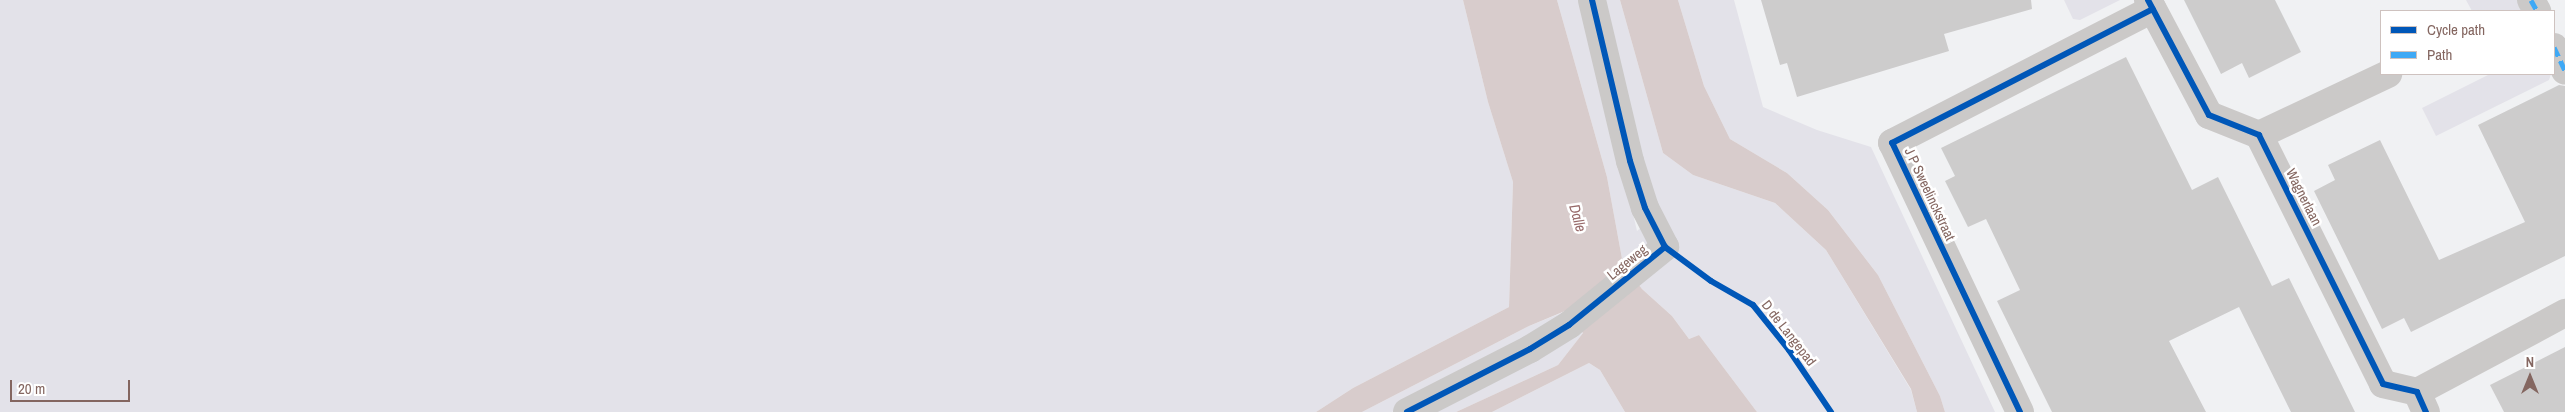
<!DOCTYPE html>
<html>
<head>
<meta charset="utf-8">
<style>
	body { margin:0 }
	#map { position:relative; width:2565px; height:412px; overflow:hidden; background:#f0f1f3; font-family:"Archivo Narrow",sans-serif }
	div>[style] { position:absolute }
	.green>* { inset:0; background:#e3e2e9 }
	.water>* { inset:0; background:#d8cccc }
	.building>* { inset:0; background:#cdcccc }
	.street>* { height:28px; margin:-14px; padding:0 14px; transform-origin:14px; border-radius:14px; background:#cbc9c8 }
	.quiet>* { height:5px; margin-top:-2.5px; transform-origin:0; background:repeating-linear-gradient(90deg,#3fa9f5 0 10px,transparent 0 15px) }
	.cycleway>* { height:6px; margin:-3px; padding:0 3px; transform-origin:3px; border-radius:3px; background:#0057b8 }
	span { translate:-50% -50%; white-space:nowrap; text-align:center; line-height:1.15; -webkit-text-stroke:5px #fff; paint-order:stroke }
	.street-label { font-size:14px; color:#846660 }
	.water-label { font-size:15px; color:#976969; font-style:italic }
	.legend { position:absolute; left:2380px; top:10px; width:175px; height:65px; box-sizing:border-box; background:#fff; border:1px solid #cec2bf; margin:0; padding:6px 9px; list-style:none; font-size:15px; color:#846660 }
	.legend li { display:flex; align-items:center; gap:10px; height:25px }
	.legend b { width:25px; border:1px solid #cec2bf }
	.north { position:absolute; left:2505px; top:352px; width:50px; height:50px; -webkit-text-stroke:4px #fff; paint-order:stroke; rotate:0deg; font-size:14px; font-weight:700; line-height:20px; text-align:center; color:#846660 }
	.north::after { content:''; display:block; margin:auto; width:18px; height:22px; background:#846660; clip-path:polygon(50% 0,100% 100%,50% 72%,0 100%) }
	.scale { position:absolute; left:10px; top:380px; width:120px; height:22px; box-sizing:border-box; border:2px solid #846660; border-top:0; padding-left:6px; font-size:15px; line-height:18px; white-space:nowrap; color:#846660; -webkit-text-stroke:4px #fff; paint-order:stroke }
</style>
</head>
<body>
<div id="map">
	<div class="green">
		<div style="clip-path:polygon(0 0,1463px 0,1488px 102px,1513px 182px,1509px 307px,1353px 388px,1316px 412px,0 412px)"></div>
		<div style="clip-path:polygon(1557px 0,1583px 0,1637px 231px,1658px 213px,1600px 0,1620px 0,1663px 153px,1693px 175px,1775px 203px,1826px 250px,1911px 390px,1917px 412px,1757px 412px,1699px 335px,1689px 339px,1672px 316px,1642px 289px,1623px 264px,1607px 177px)"></div>
		<div style="clip-path:polygon(1678px 0,1734px 0,1763px 107px,1817px 130px,1871px 147px,1995px 412px,1945px 412px,1940px 396px,1878px 275px,1828px 210px,1787px 173px,1730px 139px,1704px 86px)"></div>
		<div style="clip-path:polygon(2064px 0,2120px 0,2080px 20px,2073px 19px)"></div>
		<div style="clip-path:polygon(2466px 0,2522px 0,2528px 11px,2472px 11px)"></div>
		<div style="clip-path:polygon(2490px 74px,2551px 74px,2549px 80px,2436px 136px,2422px 108px)"></div>
		<div style="clip-path:polygon(1566px 311px,1542px 334px,1392px 412px,1362px 412px,1529px 326px)"></div>
		<div style="clip-path:polygon(1581px 330px,1583px 333px,1558px 365px,1456px 412px,1427px 412px)"></div>
		<div style="clip-path:polygon(1589px 363px,1600px 370px,1625px 412px,1492px 412px)"></div>
	</div>
	<div class="water">
		<div style="clip-path:polygon(1463px 0,1557px 0,1607px 177px,1623px 264px,1642px 289px,1672px 316px,1689px 339px,1699px 335px,1757px 412px,1625px 412px,1600px 370px,1589px 363px,1492px 412px,1456px 412px,1558px 365px,1583px 333px,1565px 311px,1529px 326px,1362px 412px,1316px 412px,1353px 388px,1509px 307px,1513px 182px,1488px 102px)"></div>
		<div style="clip-path:polygon(1620px 0,1678px 0,1704px 86px,1730px 139px,1787px 173px,1828px 210px,1878px 275px,1940px 396px,1945px 412px,1917px 412px,1911px 389px,1826px 250px,1775px 203px,1693px 175px,1663px 153px)"></div>
	</div>
	<div class="building">
		<div style="clip-path:polygon(1761px 0,2031px 0,2032px 9px,1944px 34px,1949px 51px,1797px 97px,1787px 63px,1780px 65px)"></div>
		<div style="clip-path:polygon(2184px 0,2275px 0,2301px 52px,2249px 78px,2242px 63px,2221px 74px)"></div>
		<div style="clip-path:polygon(2126px 57px,2192px 190px,2218px 177px,2272px 286px,2289px 278px,2355px 412px,2291px 412px,2239px 307px,2169px 341px,2206px 412px,2052px 412px,1997px 301px,2020px 290px,1986px 219px,1968px 227px,1945px 181px,1955px 176px,1941px 148px)"></div>
		<div style="clip-path:polygon(2559px 85px,2565px 86px,2565px 256px,2411px 332px,2404px 318px,2382px 329px,2314px 191px,2335px 180px,2328px 165px,2380px 140px,2439px 260px,2525px 222px,2478px 125px)"></div>
		<div style="clip-path:polygon(2565px 347px,2565px 412px,2504px 412px,2490px 385px)"></div>
	</div>
	<div class="street">
		<div style="left:2148px;top:0;width:130px;rotate:62.1deg"></div>
		<div style="left:2209px;top:115px;width:54px;rotate:21.8deg"></div>
		<div style="left:2259px;top:135px;width:278px;rotate:63.5deg"></div>
		<div style="left:2383px;top:384px;width:35px;rotate:13deg"></div>
		<div style="left:2417px;top:392px;width:22px;rotate:66deg"></div>
		<div style="left:2531px;top:0;width:13px;rotate:61deg"></div>
		<div style="left:2554px;top:47px;width:26px;rotate:65deg"></div>
		<div style="left:2259px;top:135px;width:143px;rotate:-25.3deg"></div>
		<div style="left:2417px;top:392px;width:168px;rotate:-28.1deg"></div>
		<div style="left:1407px;top:412px;width:138px;rotate:-27.1deg"></div>
		<div style="left:1530px;top:349px;width:46px;rotate:-31.6deg"></div>
		<div style="left:1569px;top:325px;width:124px;rotate:-39.1deg"></div>
		<div style="left:1665px;top:247px;width:44px;rotate:-117.1deg"></div>
		<div style="left:1645px;top:208px;width:49px;rotate:-107.7deg"></div>
		<div style="left:1630px;top:161px;width:165px;rotate:-103.3deg"></div>
		<div style="left:2020px;top:412px;width:298px;rotate:-115.4deg"></div>
		<div style="left:1892px;top:143px;width:293px;rotate:-27.2deg"></div>
	</div>
	<div class="quiet">
		<div style="left:2531px;top:0;width:13px;rotate:61deg"></div>
		<div style="left:2554px;top:47px;width:26px;rotate:65deg"></div>
	</div>
	<div class="cycleway">
		<div style="left:1592px;top:0;width:165px;rotate:76.7deg"></div>
		<div style="left:1630px;top:161px;width:49px;rotate:72.3deg"></div>
		<div style="left:1645px;top:208px;width:44px;rotate:62.9deg"></div>
		<div style="left:1665px;top:247px;width:57px;rotate:36.5deg"></div>
		<div style="left:1711px;top:281px;width:48px;rotate:29.7deg"></div>
		<div style="left:1753px;top:305px;width:58px;rotate:51.3deg"></div>
		<div style="left:1789px;top:350px;width:75px;rotate:55.9deg"></div>
		<div style="left:2148px;top:0;width:130px;rotate:62.1deg"></div>
		<div style="left:2209px;top:115px;width:54px;rotate:21.8deg"></div>
		<div style="left:2259px;top:135px;width:278px;rotate:63.5deg"></div>
		<div style="left:2383px;top:384px;width:35px;rotate:13deg"></div>
		<div style="left:2417px;top:392px;width:22px;rotate:66deg"></div>
		<div style="left:1407px;top:412px;width:138px;rotate:-27.1deg"></div>
		<div style="left:1530px;top:349px;width:46px;rotate:-31.6deg"></div>
		<div style="left:1569px;top:325px;width:124px;rotate:-39.1deg"></div>
		<div style="left:2020px;top:412px;width:298px;rotate:-115.4deg"></div>
		<div style="left:1892px;top:143px;width:293px;rotate:-27.2deg"></div>
	</div>
	<div class="street-label">
		<span style="left:1930px;top:194px;rotate:65deg">J P Sweelinckstraat</span>
		<span style="left:2304px;top:197px;rotate:63deg">Wagnerlaan</span>
		<span style="left:1627px;top:262px;rotate:-39deg">Lageweg</span>
		<span style="left:1789px;top:333px;rotate:52deg">D de Langepad</span>
	</div>
	<div class="water-label">
		<span style="left:1578px;top:218px;rotate:74deg">Dalle</span>
	</div>
	<ul class="legend">
	<li><b style="height:6px;background:#0057b8"></b>Cycle path</li>
	<li><b style="height:6px;background:#3fa9f5"></b>Path</li>
	</ul>
	<div class="north">N</div>
	<div class="scale">20 m</div>
</div>
</body>
</html>
